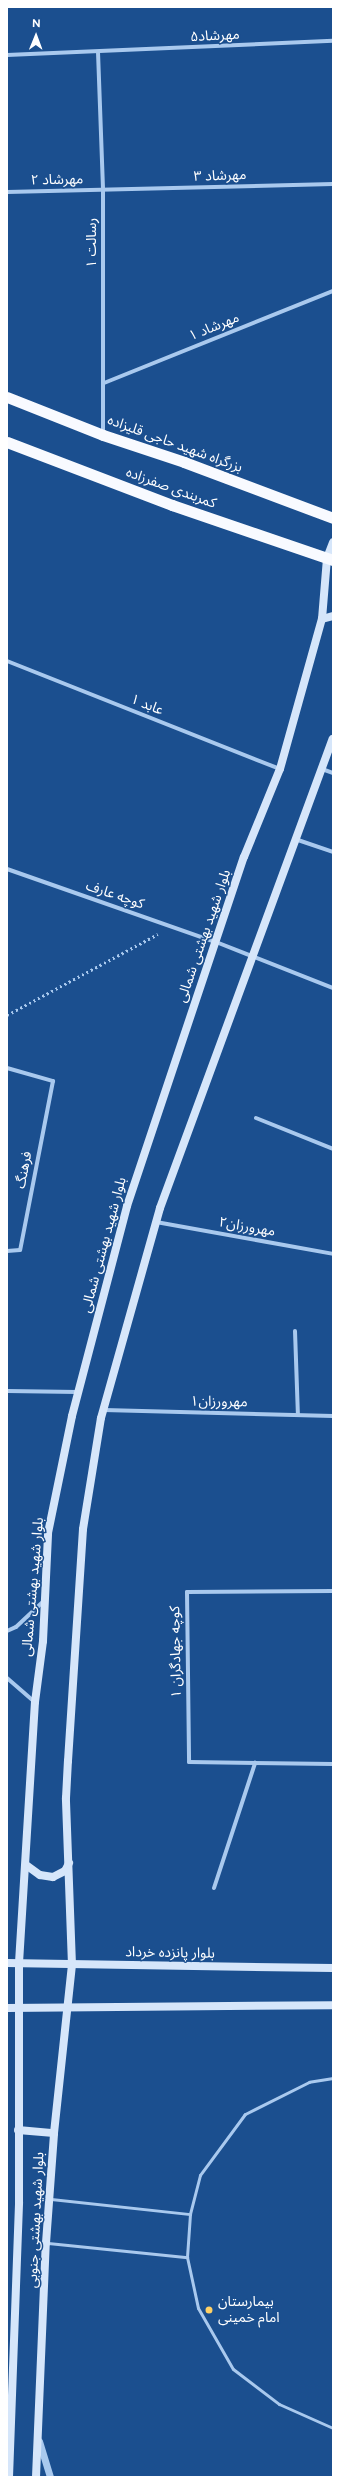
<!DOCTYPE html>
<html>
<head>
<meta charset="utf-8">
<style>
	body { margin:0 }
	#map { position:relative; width:340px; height:2484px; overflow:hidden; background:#1b4f8f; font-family:Figtree,"Noto Sans Arabic",sans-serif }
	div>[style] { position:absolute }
	.path>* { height:2.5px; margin-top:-1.25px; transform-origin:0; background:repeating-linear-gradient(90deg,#a9c9ee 0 2px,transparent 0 5px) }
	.service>* { height:3px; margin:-1.5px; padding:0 1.5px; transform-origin:1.5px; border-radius:1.5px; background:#a9c9ee }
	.minor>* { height:4px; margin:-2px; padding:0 2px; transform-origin:2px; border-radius:2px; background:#a9c9ee }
	.tertiary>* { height:7px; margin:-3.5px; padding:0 3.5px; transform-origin:3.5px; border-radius:3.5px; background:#a9c9ee }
	.secondary>* { height:8px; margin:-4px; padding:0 4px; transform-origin:4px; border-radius:4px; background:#d6e6fa }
	.trunk>* { height:11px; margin:-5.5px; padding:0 5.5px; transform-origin:5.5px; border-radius:5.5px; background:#f8faff }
	.dots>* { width:11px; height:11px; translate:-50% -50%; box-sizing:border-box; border:2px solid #1b4f8f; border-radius:50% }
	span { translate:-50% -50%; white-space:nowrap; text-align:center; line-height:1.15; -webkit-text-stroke:3px #1b4f8f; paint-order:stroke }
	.street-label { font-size:14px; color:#fff }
	.poi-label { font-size:14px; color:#fff }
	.left { translate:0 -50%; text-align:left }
	.frame { position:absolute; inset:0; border:8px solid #fff; pointer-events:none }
	.north { position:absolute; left:16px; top:16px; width:40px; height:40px; -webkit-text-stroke:3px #1b4f8f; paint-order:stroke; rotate:1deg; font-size:11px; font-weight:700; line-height:16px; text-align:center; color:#fff }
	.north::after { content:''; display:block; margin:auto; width:14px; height:18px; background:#fff; clip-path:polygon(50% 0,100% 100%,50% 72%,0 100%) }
</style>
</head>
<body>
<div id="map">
	<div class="path">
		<div style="left:7px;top:1015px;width:171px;rotate:-28.2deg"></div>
	</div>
	<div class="service">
		<div style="left:333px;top:2078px;width:24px;rotate:171deg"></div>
		<div style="left:309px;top:2082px;width:72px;rotate:153.4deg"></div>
		<div style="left:245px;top:2114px;width:76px;rotate:126.4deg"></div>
		<div style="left:200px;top:2175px;width:40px;rotate:104.4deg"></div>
		<div style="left:190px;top:2214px;width:43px;rotate:94deg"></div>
		<div style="left:187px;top:2257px;width:52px;rotate:77.8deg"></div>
		<div style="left:198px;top:2308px;width:70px;rotate:60.2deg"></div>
		<div style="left:233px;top:2369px;width:58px;rotate:37.3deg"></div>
		<div style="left:279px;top:2404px;width:59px;rotate:24deg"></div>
		<div style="left:51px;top:2199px;width:140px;rotate:6.2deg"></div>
		<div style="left:48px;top:2243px;width:140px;rotate:5.8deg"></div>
	</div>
	<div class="minor">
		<div style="left:98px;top:52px;width:138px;rotate:87.9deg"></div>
		<div style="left:103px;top:190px;width:244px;rotate:90deg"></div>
		<div style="left:7px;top:55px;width:326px;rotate:-2.5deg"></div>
		<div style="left:7px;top:192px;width:326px;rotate:-1.4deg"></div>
		<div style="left:104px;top:383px;width:247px;rotate:-21.9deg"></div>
		<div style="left:7px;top:661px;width:294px;rotate:21.6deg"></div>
		<div style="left:322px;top:769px;width:12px;rotate:20deg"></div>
		<div style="left:295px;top:839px;width:40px;rotate:18.9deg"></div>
		<div style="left:7px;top:869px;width:221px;rotate:19.3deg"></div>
		<div style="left:216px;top:942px;width:126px;rotate:21.5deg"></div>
		<div style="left:7px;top:1068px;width:48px;rotate:15.8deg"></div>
		<div style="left:53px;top:1081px;width:172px;rotate:101deg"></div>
		<div style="left:20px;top:1250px;width:13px;rotate:176deg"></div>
		<div style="left:256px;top:1118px;width:83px;rotate:21.9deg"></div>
		<div style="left:156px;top:1222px;width:180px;rotate:10.2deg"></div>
		<div style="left:295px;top:1331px;width:84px;rotate:88deg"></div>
		<div style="left:7px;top:1391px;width:71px;rotate:0.8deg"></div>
		<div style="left:104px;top:1410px;width:229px;rotate:1.5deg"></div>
		<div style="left:333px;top:1591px;width:146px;rotate:179.6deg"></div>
		<div style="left:187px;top:1592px;width:170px;rotate:89.3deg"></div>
		<div style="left:189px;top:1762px;width:144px;rotate:0.8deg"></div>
		<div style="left:7px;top:1631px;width:10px;rotate:-24deg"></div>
		<div style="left:16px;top:1627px;width:38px;rotate:-43deg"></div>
		<div style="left:7px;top:1678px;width:37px;rotate:41deg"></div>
		<div style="left:214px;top:1888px;width:132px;rotate:-71.8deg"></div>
	</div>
	<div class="tertiary">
		<div style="left:39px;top:2441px;width:38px;rotate:73deg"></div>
	</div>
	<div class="secondary">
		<div style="left:322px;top:619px;width:11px;rotate:-15deg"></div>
		<div style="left:26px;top:1865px;width:17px;rotate:36deg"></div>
		<div style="left:40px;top:1875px;width:13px;rotate:9deg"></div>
		<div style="left:53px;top:1877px;width:13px;rotate:-27deg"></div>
		<div style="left:65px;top:1871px;width:9px;rotate:-63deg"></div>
		<div style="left:7px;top:1963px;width:326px;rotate:0.9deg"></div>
		<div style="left:7px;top:2008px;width:326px;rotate:-0.5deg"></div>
		<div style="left:18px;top:2130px;width:36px;rotate:5deg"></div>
		<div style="left:9px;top:2477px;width:275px;rotate:-87.9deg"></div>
		<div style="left:19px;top:2202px;width:239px;rotate:-90deg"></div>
		<div style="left:19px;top:1963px;width:261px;rotate:-86.5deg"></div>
		<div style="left:35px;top:1702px;width:62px;rotate:-82.5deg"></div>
		<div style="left:43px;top:1641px;width:108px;rotate:-87.3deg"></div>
		<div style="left:48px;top:1533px;width:119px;rotate:-78.4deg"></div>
		<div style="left:72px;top:1416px;width:217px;rotate:-75.3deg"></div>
		<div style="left:127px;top:1206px;width:368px;rotate:-71.5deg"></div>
		<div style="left:244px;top:857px;width:95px;rotate:-67.8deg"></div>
		<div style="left:280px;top:769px;width:156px;rotate:-74.4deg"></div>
		<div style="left:322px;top:619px;width:61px;rotate:-85.3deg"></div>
		<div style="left:327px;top:558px;width:17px;rotate:-69deg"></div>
		<div style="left:36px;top:2477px;width:234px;rotate:-87.6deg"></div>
		<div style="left:46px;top:2243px;width:110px;rotate:-85.8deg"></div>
		<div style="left:54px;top:2133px;width:169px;rotate:-83.9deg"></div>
		<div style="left:72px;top:1965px;width:167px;rotate:-92.1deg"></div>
		<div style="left:66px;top:1798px;width:37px;rotate:-87deg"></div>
		<div style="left:68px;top:1761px;width:232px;rotate:-86.3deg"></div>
		<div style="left:83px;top:1529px;width:112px;rotate:-80.8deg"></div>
		<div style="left:101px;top:1418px;width:218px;rotate:-74.3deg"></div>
		<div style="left:160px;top:1208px;width:500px;rotate:-69.8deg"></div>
	</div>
	<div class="trunk">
		<div style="left:7px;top:397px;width:103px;rotate:21.6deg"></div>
		<div style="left:103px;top:435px;width:85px;rotate:18.4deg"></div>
		<div style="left:184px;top:462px;width:159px;rotate:20.6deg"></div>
		<div style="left:7px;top:442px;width:177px;rotate:20.9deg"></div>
		<div style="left:172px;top:505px;width:170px;rotate:18.9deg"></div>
	</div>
	<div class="dots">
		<div style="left:209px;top:2310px;background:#ffd166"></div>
	</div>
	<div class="street-label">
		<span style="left:215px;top:36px;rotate:-3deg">مهرشاد۵</span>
		<span style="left:220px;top:176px;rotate:-2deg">مهرشاد ۳</span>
		<span style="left:57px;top:180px;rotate:-1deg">مهرشاد ۲</span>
		<span style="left:92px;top:243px;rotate:-90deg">رسالت ۱</span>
		<span style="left:214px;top:327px;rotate:-22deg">مهرشاد ۱</span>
		<span style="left:175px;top:444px;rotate:20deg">بزرگراه شهید حاجی قلیزاده</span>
		<span style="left:171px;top:488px;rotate:20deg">کمربندی صفرزاده</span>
		<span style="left:147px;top:705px;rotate:22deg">عابد ۱</span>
		<span style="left:115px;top:895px;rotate:19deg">کوچه عارف</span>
		<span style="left:204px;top:936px;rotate:-71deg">بلوار شهید بهشتی شمالی</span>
		<span style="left:24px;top:1170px;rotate:-79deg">فرهنگ</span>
		<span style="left:247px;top:1227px;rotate:10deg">مهرورزان۲</span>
		<span style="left:104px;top:1245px;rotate:-75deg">بلوار شهید بهشتی شمالی</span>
		<span style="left:219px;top:1402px;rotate:1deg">مهرورزان۱</span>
		<span style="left:33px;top:1587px;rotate:-85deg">بلوار شهید بهشتی شمالی</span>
		<span style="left:176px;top:1652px;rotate:-91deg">کوچه جهادگران ۱</span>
		<span style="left:170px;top:1953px;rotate:1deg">بلوار پانزده خرداد</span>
		<span style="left:36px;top:2220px;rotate:-87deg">بلوار شهید بهشتی جنوبی</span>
	</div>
	<div class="poi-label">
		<span class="left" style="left:218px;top:2310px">بیمارستان<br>امام خمینی</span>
	</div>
	<div class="frame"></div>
	<div class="north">N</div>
</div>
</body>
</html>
